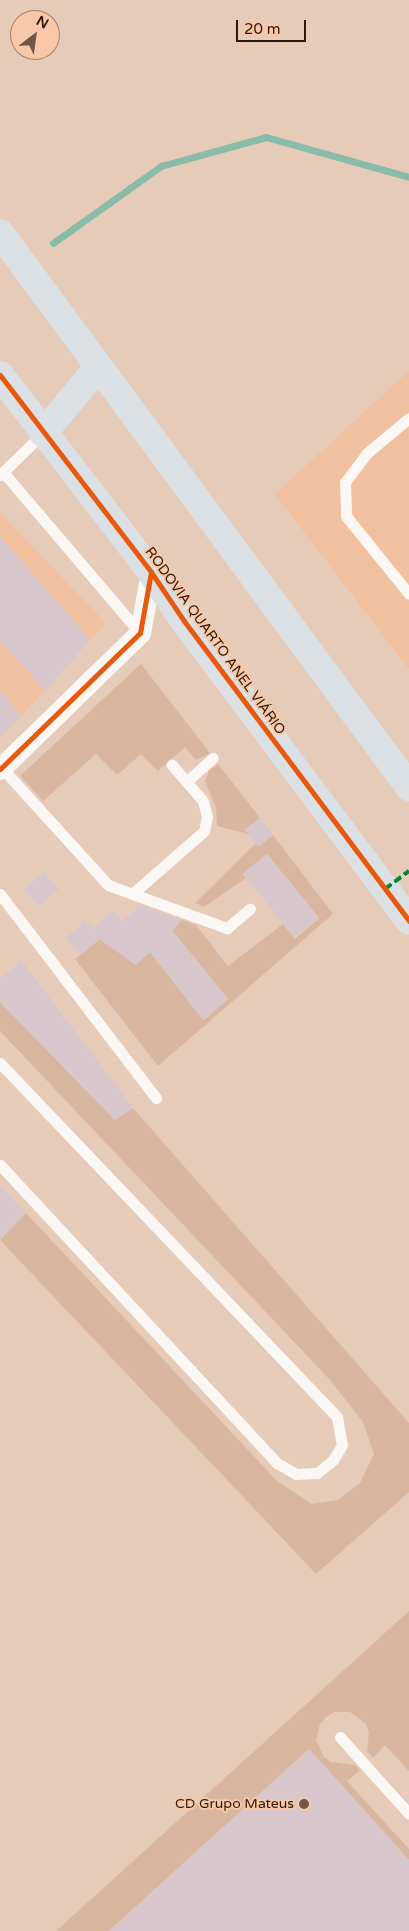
<!DOCTYPE html>
<html>
<head>
<meta charset="utf-8">
<style>
	body { margin:0 }
	#map { position:relative; width:409px; height:1931px; overflow:hidden; background:#e6cbb9; font-family:"Varela Round",sans-serif }
	div>[style] { position:absolute }
	.built>* { inset:0; background:#f0c09f }
	.green>* { inset:0; background:#d9b69f }
	.stream>* { height:7px; margin:-3.5px; padding:0 3.5px; transform-origin:3.5px; border-radius:3.5px; background:#88bca8 }
	.building>* { inset:0; background:#d7c7cc; transform-origin:0 0 }
	.service>* { height:11px; margin:-5.5px; padding:0 5.5px; transform-origin:5.5px; border-radius:5.5px; background:#fbf7f4 }
	.minor>* { height:21px; margin:-10.5px; padding:0 10.5px; transform-origin:10.5px; border-radius:10.5px; background:#fbf7f4 }
	.trunk>* { height:28px; margin:-14px; padding:0 14px; transform-origin:14px; border-radius:14px; background:#dae0e3 }
	.quiet>* { height:4px; margin-top:-2px; transform-origin:0; background:repeating-linear-gradient(90deg,#00873e 0 8px,transparent 0 12px) }
	.cycleway>* { height:5px; margin:-2.5px; padding:0 2.5px; transform-origin:2.5px; border-radius:2.5px; background:#e8590c }
	.dots>* { width:14px; height:14px; translate:-50% -50%; box-sizing:border-box; border:2px solid #f8c7a7; border-radius:50% }
	span { translate:-50% -50%; white-space:nowrap; text-align:center; line-height:1.15; -webkit-text-stroke:4px #f8c7a7; paint-order:stroke }
	.street-label { font-size:14px; color:#2e1909 }
	.poi-label { font-size:14px; color:#2e1909 }
	.right { translate:-100% -50%; text-align:right }
	.north { position:absolute; left:10px; top:10px; width:50px; height:50px; box-sizing:border-box; background:#f8c7a7; border:1px solid #a78168; border-radius:50%; rotate:30deg; font-size:14px; font-weight:700; line-height:20px; text-align:center; color:#2e1909 }
	.north::after { content:''; display:block; margin:auto; width:18px; height:22px; background:#6e5747; clip-path:polygon(50% 0,100% 100%,50% 72%,0 100%) }
	.scale { position:absolute; left:236px; top:20px; width:70px; height:22px; box-sizing:border-box; border:2px solid #2e1909; border-top:0; padding-left:6px; font-size:15px; line-height:18px; white-space:nowrap; color:#2e1909; -webkit-text-stroke:4px #f8c7a7; paint-order:stroke }
</style>
</head>
<body>
<div id="map">
	<div class="built">
		<div style="clip-path:polygon(409px 371px,409px 669px,275px 494px)"></div>
		<div style="clip-path:polygon(0 513px,106px 623px,0 739px)"></div>
	</div>
	<div class="green">
		<div style="clip-path:polygon(141px 664px,210px 753px,196px 760px,185px 747px,158px 771px,141px 754px,117px 775px,96px 754px,43px 801px,20px 776px)"></div>
		<div style="clip-path:polygon(218px 764px,260px 818px,245px 830px,248px 834px,217px 826px,216px 808px,205px 781px,209px 771px)"></div>
		<div style="clip-path:polygon(evenodd,273px 835px,333px 914px,158px 1066px,75px 959px,101px 938px,136px 965px,182px 920px,196px 925px,228px 966px,283px 924px,295px 939px,319px 918px,267px 854px,243px 874px,246px 878px,204px 907px,195px 903px,256px 843px,259px 846px,273px 835px,176px 935px,228px 999px,204px 1020px,152px 955px,176px 935px)"></div>
		<div style="clip-path:polygon(0 1002px,115px 1120px,133px 1108px,409px 1423px,409px 1492px,316px 1574px,0 1240px,26px 1213px,277px 1481px,312px 1504px,338px 1500px,360px 1483px,374px 1454px,363px 1422px,331px 1381px,0 1031px)"></div>
		<div style="clip-path:polygon(409px 1611px,409px 1771px,385px 1745px,373px 1758px,367px 1751px,369px 1732px,365px 1723px,350px 1712px,334px 1712px,326px 1717px,320px 1724px,316px 1740px,324px 1757px,331px 1762px,355px 1765px,360px 1770px,347px 1781px,409px 1849px,409px 1860px,309px 1749px,109px 1931px,56px 1931px)"></div>
	</div>
	<div class="stream">
		<div style="left:53px;top:243px;width:133px;rotate:-35.5deg"></div>
		<div style="left:161px;top:166px;width:109px;rotate:-15.4deg"></div>
		<div style="left:266px;top:137px;width:148px;rotate:15.6deg"></div>
	</div>
	<div class="building">
		<div style="clip-path:polygon(0 536px,90px 640px,45px 690px,0 641px)"></div>
		<div style="clip-path:polygon(0 690px,21px 716px,0 737px)"></div>
		<div style="left:260px;top:818px;width:21px;height:19px;rotate:53deg"></div>
		<div style="left:267px;top:854px;width:82px;height:31px;rotate:51deg"></div>
		<div style="left:44px;top:872px;width:23px;height:26px;rotate:49deg"></div>
		<div style="clip-path:polygon(141px 905px,182px 920px,172px 930px,228px 999px,203px 1020px,150px 952px,136px 965px,99px 939px,81px 955px,66px 938px,85px 920px,93px 929px,113px 910px,122px 921px)"></div>
		<div style="clip-path:polygon(21px 960px,133px 1108px,115px 1120px,0 1002px,0 979px)"></div>
		<div style="clip-path:polygon(0 1186px,26px 1213px,0 1239px)"></div>
		<div style="clip-path:polygon(309px 1749px,409px 1860px,409px 1931px,109px 1931px)"></div>
	</div>
	<div class="service">
		<div style="left:409px;top:418px;width:55px;rotate:140.2deg"></div>
		<div style="left:367px;top:453px;width:36px;rotate:127deg"></div>
		<div style="left:345px;top:482px;width:34px;rotate:88deg"></div>
		<div style="left:346px;top:516px;width:100px;rotate:51.1deg"></div>
		<div style="left:3px;top:472px;width:56px;rotate:-44.3deg"></div>
		<div style="left:0;top:475px;width:4px;rotate:-45deg"></div>
		<div style="left:3px;top:472px;width:211px;rotate:49.6deg"></div>
		<div style="left:2px;top:768px;width:158px;rotate:47.8deg"></div>
		<div style="left:108px;top:885px;width:127px;rotate:19.9deg"></div>
		<div style="left:227px;top:928px;width:30px;rotate:-40deg"></div>
		<div style="left:186px;top:782px;width:36px;rotate:-42deg"></div>
		<div style="left:0;top:894px;width:257px;rotate:52.6deg"></div>
		<div style="left:132px;top:894px;width:96px;rotate:-41.2deg"></div>
		<div style="left:204px;top:831px;width:14px;rotate:-78deg"></div>
		<div style="left:207px;top:817px;width:16px;rotate:-104deg"></div>
		<div style="left:203px;top:801px;width:48px;rotate:-130.7deg"></div>
		<div style="left:0;top:1063px;width:489px;rotate:46.4deg"></div>
		<div style="left:337px;top:1417px;width:28px;rotate:80deg"></div>
		<div style="left:342px;top:1445px;width:17px;rotate:121deg"></div>
		<div style="left:333px;top:1460px;width:21px;rotate:141deg"></div>
		<div style="left:317px;top:1473px;width:21px;rotate:177deg"></div>
		<div style="left:296px;top:1474px;width:22px;rotate:-150deg"></div>
		<div style="left:277px;top:1463px;width:407px;rotate:-132.9deg"></div>
		<div style="left:340px;top:1737px;width:103px;rotate:48.1deg"></div>
	</div>
	<div class="minor">
		<div style="left:0;top:769px;width:195px;rotate:-44.2deg"></div>
		<div style="left:140px;top:633px;width:62px;rotate:-79.8deg"></div>
	</div>
	<div class="trunk">
		<div style="left:0;top:233px;width:689px;rotate:53.56deg"></div>
		<div style="left:0;top:375px;width:248px;rotate:52.5deg"></div>
		<div style="left:151px;top:572px;width:59px;rotate:56deg"></div>
		<div style="left:184px;top:621px;width:375px;rotate:53.1deg"></div>
		<div style="left:43px;top:433px;width:85px;rotate:-49.8deg"></div>
	</div>
	<div class="quiet">
		<div style="left:385px;top:889px;width:30px;rotate:-37deg"></div>
	</div>
	<div class="cycleway">
		<div style="left:0;top:375px;width:248px;rotate:52.5deg"></div>
		<div style="left:151px;top:572px;width:59px;rotate:56deg"></div>
		<div style="left:184px;top:621px;width:375px;rotate:53.1deg"></div>
		<div style="left:0;top:769px;width:195px;rotate:-44.2deg"></div>
		<div style="left:140px;top:633px;width:62px;rotate:-79.8deg"></div>
	</div>
	<div class="dots">
		<div style="left:304px;top:1804px;background:#6e5747"></div>
	</div>
	<div class="street-label">
		<span style="left:215px;top:641px;rotate:54deg">RODOVIA QUARTO ANEL VIÁRIO</span>
	</div>
	<div class="poi-label">
		<span class="right" style="left:294px;top:1804px">CD Grupo Mateus</span>
	</div>
	<div class="north">N</div>
	<div class="scale">20 m</div>
</div>
</body>
</html>
